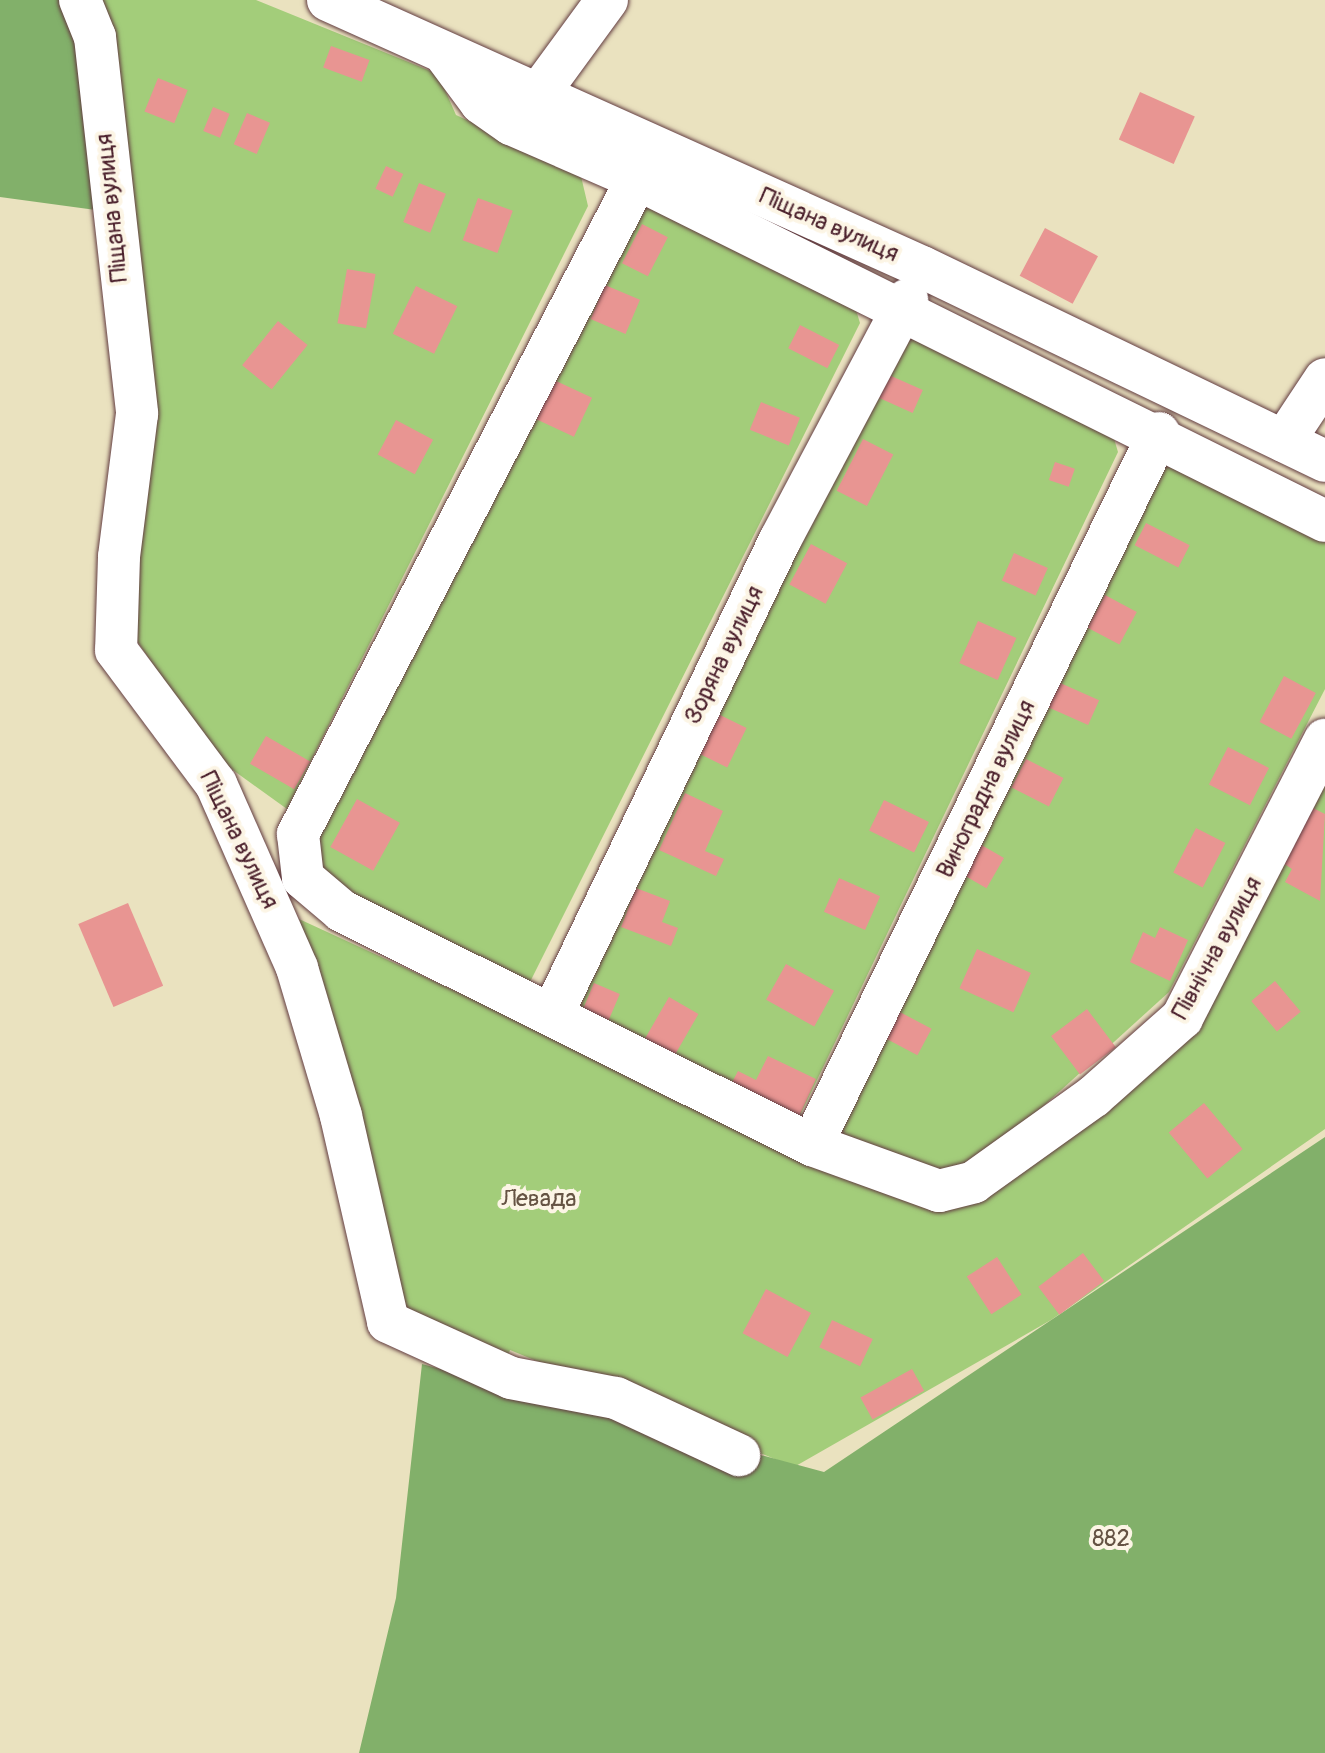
<!DOCTYPE html>
<html>
<head>
<meta charset="utf-8">
<style>
	body { margin:0 }
	#map { position:relative; width:1325px; height:1753px; overflow:hidden; background:#eae2bf; font-family:Pangolin,sans-serif }
	div>[style] { position:absolute }
	.green>* { inset:0; background:#a3cd7a }
	.forest>* { inset:0; background:#82b06a }
	.building>* { inset:0; background:#e89592; transform-origin:0 0 }
	.roads { filter:drop-shadow(0 0 2px #623c41) drop-shadow(0 0 2px #623c41) }
	.minor>* { height:42px; margin:-21px; padding:0 21px; transform-origin:21px; border-radius:21px; background:#fff }
	span { translate:-50% -50%; white-space:nowrap; text-align:center; line-height:1.15; -webkit-text-stroke:8px #fcf5e5; paint-order:stroke }
	.street-label { font-size:24px; color:#4a1f2b }
	.park-label { font-size:24px; color:#655343 }
</style>
</head>
<body>
<div id="map">
	<div class="green">
		<div style="clip-path:polygon(101px 0,256px 0,438px 74px,456px 115px,580px 172px,588px 206px,287px 809px,219px 760px,128px 628px,138px 283px,123px 97px)"></div>
		<div style="clip-path:polygon(641px 190px,852px 297px,860px 323px,527px 988px,307px 872px,314px 827px)"></div>
		<div style="clip-path:polygon(891px 329px,1112px 432px,1118px 452px,794px 1128px,548px 1010px)"></div>
		<div style="clip-path:polygon(1143px 453px,1325px 540px,1325px 689px,1169px 992px,1016px 1131px,952px 1176px,817px 1140px)"></div>
		<div style="clip-path:polygon(1325px 740px,1325px 1129px,1051px 1320px,794px 1467px,510px 1350px,504px 1367px,428px 1332px,397px 1296px,380px 1191px,299px 919px,932px 1211px,966px 1196px,1196px 996px)"></div>
	</div>
	<div class="forest">
		<div style="clip-path:polygon(0 0,72px 0,103px 211px,0 197px)"></div>
		<div style="clip-path:polygon(1325px 1137px,1325px 1753px,359px 1753px,396px 1598px,422px 1364px,824px 1472px)"></div>
	</div>
	<div class="building">
		<div style="left:331px;top:46px;width:41px;height:23px;rotate:20deg"></div>
		<div style="left:158px;top:78px;width:32px;height:36px;rotate:22deg"></div>
		<div style="left:1140px;top:92px;width:60px;height:52px;rotate:24deg"></div>
		<div style="left:213px;top:107px;width:18px;height:26px;rotate:22deg"></div>
		<div style="left:247px;top:113px;width:25px;height:34px;rotate:23deg"></div>
		<div style="left:386px;top:166px;width:19px;height:25px;rotate:25deg"></div>
		<div style="left:419px;top:183px;width:29px;height:42px;rotate:22deg"></div>
		<div style="left:478px;top:198px;width:37px;height:45px;rotate:20deg"></div>
		<div style="left:642px;top:224px;width:29px;height:44px;rotate:27deg"></div>
		<div style="left:1045px;top:228px;width:60px;height:54px;rotate:28deg"></div>
		<div style="left:347px;top:269px;width:29px;height:55px;rotate:10deg"></div>
		<div style="left:605px;top:285px;width:38px;height:37px;rotate:23deg"></div>
		<div style="left:416px;top:286px;width:46px;height:53px;rotate:26deg"></div>
		<div style="left:278px;top:321px;width:38px;height:57px;rotate:39deg"></div>
		<div style="left:800px;top:325px;width:44px;height:26px;rotate:27deg"></div>
		<div style="left:889px;top:375px;width:37px;height:25px;rotate:24deg"></div>
		<div style="left:554px;top:380px;width:42px;height:43px;rotate:25deg"></div>
		<div style="left:761px;top:402px;width:42px;height:30px;rotate:22deg"></div>
		<div style="left:396px;top:420px;width:42px;height:39px;rotate:28deg"></div>
		<div style="left:863px;top:439px;width:34px;height:58px;rotate:27deg"></div>
		<div style="left:1055px;top:462px;width:21px;height:19px;rotate:19deg"></div>
		<div style="left:1146px;top:523px;width:49px;height:25px;rotate:27deg"></div>
		<div style="left:811px;top:544px;width:41px;height:46px;rotate:28deg"></div>
		<div style="left:1014px;top:553px;width:37px;height:30px;rotate:24deg"></div>
		<div style="left:1105px;top:595px;width:36px;height:37px;rotate:28deg"></div>
		<div style="left:978px;top:621px;width:42px;height:46px;rotate:24deg"></div>
		<div style="left:1284px;top:676px;width:36px;height:52px;rotate:28deg"></div>
		<div style="left:1058px;top:682px;width:45px;height:27px;rotate:24deg"></div>
		<div style="left:716px;top:713px;width:34px;height:44px;rotate:26deg"></div>
		<div style="left:266px;top:736px;width:51px;height:32px;rotate:30deg"></div>
		<div style="left:1228px;top:747px;width:46px;height:42px;rotate:27deg"></div>
		<div style="left:1026px;top:759px;width:42px;height:32px;rotate:27deg"></div>
		<div style="clip-path:polygon(685px 793px,723px 811px,705px 851px,724px 859px,716px 876px,659px 850px)"></div>
		<div style="left:357px;top:799px;width:49px;height:55px;rotate:29deg"></div>
		<div style="left:884px;top:800px;width:50px;height:34px;rotate:26deg"></div>
		<div style="clip-path:polygon(1313px 808px,1325px 814px,1320px 901px,1285px 882px,1292px 869px,1283px 863px)"></div>
		<div style="left:1196px;top:828px;width:33px;height:50px;rotate:27deg"></div>
		<div style="left:978px;top:843px;width:30px;height:35px;rotate:30deg"></div>
		<div style="left:839px;top:878px;width:45px;height:37px;rotate:24deg"></div>
		<div style="clip-path:polygon(636px 888px,670px 901px,662px 922px,678px 928px,671px 946px,621px 927px)"></div>
		<div style="left:128px;top:903px;width:90px;height:54px;rotate:67deg"></div>
		<div style="clip-path:polygon(1160px 927px,1188px 940px,1170px 981px,1130px 962px,1143px 932px,1155px 938px)"></div>
		<div style="left:977px;top:949px;width:59px;height:43px;rotate:24deg"></div>
		<div style="left:786px;top:964px;width:55px;height:41px;rotate:29deg"></div>
		<div style="left:1275px;top:981px;width:40px;height:31px;rotate:50deg"></div>
		<div style="left:594px;top:983px;width:28px;height:38px;rotate:23deg"></div>
		<div style="left:669px;top:997px;width:34px;height:51px;rotate:30deg"></div>
		<div style="left:1087px;top:1009px;width:48px;height:45px;rotate:53deg"></div>
		<div style="left:898px;top:1011px;width:38px;height:30px;rotate:28deg"></div>
		<div style="clip-path:polygon(768px 1056px,816px 1079px,797px 1121px,729px 1088px,738px 1071px,756px 1080px)"></div>
		<div style="left:1204px;top:1103px;width:60px;height:46px;rotate:50deg"></div>
		<div style="left:1083px;top:1253px;width:35px;height:56px;rotate:53deg"></div>
		<div style="left:997px;top:1257px;width:45px;height:36px;rotate:57deg"></div>
		<div style="left:766px;top:1289px;width:51px;height:50px;rotate:28deg"></div>
		<div style="left:832px;top:1320px;width:45px;height:30px;rotate:25deg"></div>
		<div style="left:912px;top:1369px;width:25px;height:59px;rotate:61deg"></div>
	</div>
	<div class="roads">
		<div class="minor">
			<div style="left:80px;top:0;width:40px;rotate:68deg"></div>
			<div style="left:95px;top:37px;width:379px;rotate:83.6deg"></div>
			<div style="left:137px;top:414px;width:144px;rotate:97.2deg"></div>
			<div style="left:119px;top:557px;width:93px;rotate:91.8deg"></div>
			<div style="left:116px;top:650px;width:167px;rotate:53.3deg"></div>
			<div style="left:216px;top:784px;width:201px;rotate:66.2deg"></div>
			<div style="left:297px;top:968px;width:154px;rotate:73.4deg"></div>
			<div style="left:341px;top:1116px;width:211px;rotate:77.1deg"></div>
			<div style="left:388px;top:1322px;width:135px;rotate:24.5deg"></div>
			<div style="left:511px;top:1378px;width:107px;rotate:10.8deg"></div>
			<div style="left:616px;top:1398px;width:136px;rotate:24.9deg"></div>
			<div style="left:328px;top:0;width:651px;rotate:24.2deg"></div>
			<div style="left:922px;top:267px;width:447px;rotate:25.7deg"></div>
			<div style="left:447px;top:57px;width:57px;rotate:53.5deg"></div>
			<div style="left:481px;top:103px;width:37px;rotate:35deg"></div>
			<div style="left:511px;top:124px;width:137px;rotate:23.6deg"></div>
			<div style="left:637px;top:179px;width:768px;rotate:26.43deg"></div>
			<div style="left:539px;top:93px;width:115px;rotate:-53.8deg"></div>
			<div style="left:637px;top:179px;width:738px;rotate:117.36deg"></div>
			<div style="left:298px;top:834px;width:44px;rotate:83.5deg"></div>
			<div style="left:303px;top:878px;width:51px;rotate:40.2deg"></div>
			<div style="left:342px;top:911px;width:525px;rotate:26.47deg"></div>
			<div style="left:812px;top:1145px;width:135px;rotate:19.9deg"></div>
			<div style="left:939px;top:1191px;width:36px;rotate:-14deg"></div>
			<div style="left:974px;top:1182px;width:148px;rotate:-35.6deg"></div>
			<div style="left:1094px;top:1096px;width:118px;rotate:-41.6deg"></div>
			<div style="left:1182px;top:1018px;width:313px;rotate:-62.8deg"></div>
			<div style="left:1284px;top:441px;width:74px;rotate:-56.5deg"></div>
			<div style="left:552px;top:1015px;width:527px;rotate:-64.36deg"></div>
			<div style="left:780px;top:540px;width:272px;rotate:-62.1deg"></div>
			<div style="left:812px;top:1145px;width:792px;rotate:-64.02deg"></div>
		</div>
	</div>
	<div class="street-label">
		<span style="left:112px;top:208px;rotate:-96deg">Піщана вулиця</span>
		<span style="left:829px;top:225px;rotate:24deg">Піщана вулиця</span>
		<span style="left:724px;top:655px;rotate:-64deg">Зоряна вулиця</span>
		<span style="left:986px;top:789px;rotate:-64deg">Виноградна вулиця</span>
		<span style="left:239px;top:840px;rotate:64deg">Піщана вулиця</span>
		<span style="left:1217px;top:948px;rotate:-61deg">Північна вулиця</span>
	</div>
	<div class="park-label">
		<span style="left:539px;top:1199px">Левада</span>
		<span style="left:1111px;top:1539px">882</span>
	</div>
</div>
</body>
</html>
